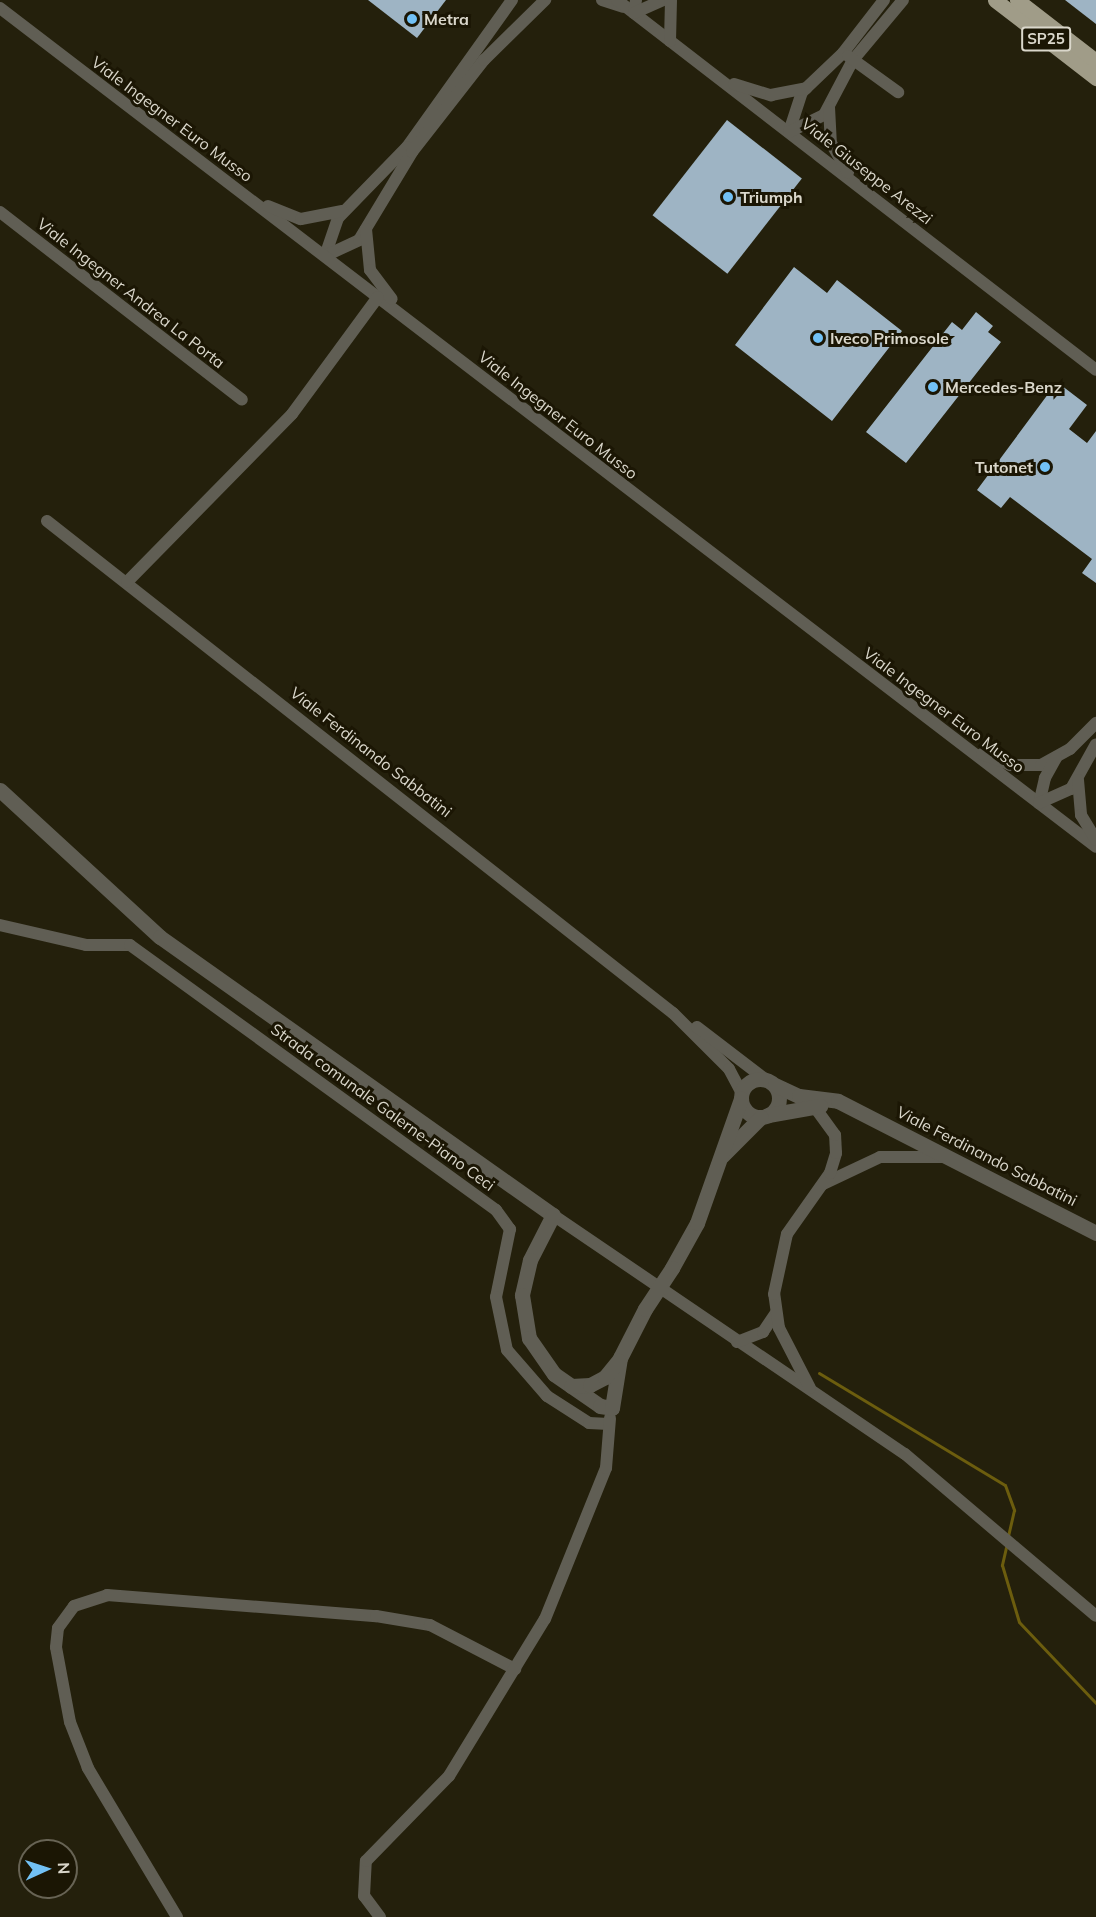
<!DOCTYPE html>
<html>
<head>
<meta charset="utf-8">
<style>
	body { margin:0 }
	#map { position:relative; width:1096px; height:1917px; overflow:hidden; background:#24200c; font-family:Mulish,sans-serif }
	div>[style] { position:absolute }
	.stream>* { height:3px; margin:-1.5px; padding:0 1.5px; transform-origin:1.5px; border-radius:1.5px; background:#6c5d0e }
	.building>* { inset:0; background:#9eb4c4; transform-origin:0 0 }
	.minor>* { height:12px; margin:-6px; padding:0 6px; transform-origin:6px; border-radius:6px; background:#605e54 }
	.tertiary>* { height:15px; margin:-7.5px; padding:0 7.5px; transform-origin:7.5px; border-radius:7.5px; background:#605e54 }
	.tertiary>.ring { margin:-7.5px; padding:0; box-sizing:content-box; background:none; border:15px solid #605e54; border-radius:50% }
	.primary>* { height:15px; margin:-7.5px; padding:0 7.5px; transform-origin:7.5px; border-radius:7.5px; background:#a09c88 }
	.tertiary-bridge>* { height:15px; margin:-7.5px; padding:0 7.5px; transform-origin:7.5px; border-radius:7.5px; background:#605e54 }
	.dots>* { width:16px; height:16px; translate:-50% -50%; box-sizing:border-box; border:3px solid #1b1604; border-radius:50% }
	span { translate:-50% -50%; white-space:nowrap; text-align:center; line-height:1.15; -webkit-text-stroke:6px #1b1604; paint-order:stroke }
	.shield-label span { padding:2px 4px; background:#1b1604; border:2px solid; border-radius:4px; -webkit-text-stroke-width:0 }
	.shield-label { font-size:15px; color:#dad7cb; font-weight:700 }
	.poi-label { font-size:16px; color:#dad7cb; font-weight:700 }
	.left { translate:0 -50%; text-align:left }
	.right { translate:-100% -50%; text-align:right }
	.street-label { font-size:16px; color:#dad7cb }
	.north { position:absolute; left:18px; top:1839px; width:60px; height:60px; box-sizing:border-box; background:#1b1604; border:2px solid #676354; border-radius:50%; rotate:87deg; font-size:16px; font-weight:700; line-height:24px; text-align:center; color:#dad7cb }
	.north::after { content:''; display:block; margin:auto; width:21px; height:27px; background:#72c1f5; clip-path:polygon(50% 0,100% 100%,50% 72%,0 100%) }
</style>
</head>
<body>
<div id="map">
	<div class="stream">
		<div style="left:819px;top:1373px;width:217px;rotate:31.1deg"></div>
		<div style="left:1005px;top:1485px;width:27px;rotate:70deg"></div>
		<div style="left:1014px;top:1510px;width:28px;rotate:103deg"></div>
		<div style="left:1007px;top:1543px;width:23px;rotate:103deg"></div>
		<div style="left:1002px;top:1565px;width:59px;rotate:73.4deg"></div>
		<div style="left:1019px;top:1622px;width:112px;rotate:46.5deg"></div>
	</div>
	<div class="building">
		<div style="clip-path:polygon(368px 0,446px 0,417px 38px)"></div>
		<div style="clip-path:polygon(1065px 0,1096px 0,1096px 24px)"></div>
		<div style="left:727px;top:120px;width:95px;height:121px;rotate:38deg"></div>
		<div style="clip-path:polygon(794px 267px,827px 293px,837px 280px,902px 331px,832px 421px,735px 345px)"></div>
		<div style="clip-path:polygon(976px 312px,993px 326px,988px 332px,1001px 342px,906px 463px,866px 432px,952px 322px,962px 330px)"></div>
		<div style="clip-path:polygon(1057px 382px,1087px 405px,1069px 429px,1087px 443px,1096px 431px,1096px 583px,1082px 573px,1092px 559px,1010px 497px,1001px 508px,977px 490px)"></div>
	</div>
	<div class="minor">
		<div style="left:512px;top:0;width:181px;rotate:125.5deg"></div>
		<div style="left:407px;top:147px;width:99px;rotate:134.2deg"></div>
		<div style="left:338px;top:218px;width:40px;rotate:108.9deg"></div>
		<div style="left:325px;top:256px;width:38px;rotate:-25deg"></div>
		<div style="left:359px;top:240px;width:103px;rotate:-58.9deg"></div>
		<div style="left:412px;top:152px;width:117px;rotate:-52deg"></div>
		<div style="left:484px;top:60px;width:86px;rotate:-44.5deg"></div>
		<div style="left:602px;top:0;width:22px;rotate:18deg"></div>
		<div style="left:617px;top:0;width:605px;rotate:37.68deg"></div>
		<div style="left:636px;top:0;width:13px;rotate:99deg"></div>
		<div style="left:634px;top:13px;width:32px;rotate:-24deg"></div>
		<div style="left:884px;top:0;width:67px;rotate:127.7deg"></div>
		<div style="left:843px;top:53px;width:57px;rotate:136.4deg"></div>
		<div style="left:802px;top:92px;width:42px;rotate:108deg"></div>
		<div style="left:789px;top:132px;width:39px;rotate:-26deg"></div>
		<div style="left:824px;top:115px;width:62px;rotate:-62.2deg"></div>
		<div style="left:853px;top:60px;width:78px;rotate:-50.2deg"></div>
		<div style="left:0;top:8px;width:1380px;rotate:37.43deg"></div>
		<div style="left:670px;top:41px;width:41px;rotate:-88.6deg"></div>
		<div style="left:848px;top:56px;width:62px;rotate:35.8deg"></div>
		<div style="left:734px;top:84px;width:39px;rotate:17deg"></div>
		<div style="left:771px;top:95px;width:36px;rotate:-11deg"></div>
		<div style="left:829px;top:107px;width:36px;rotate:87deg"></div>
		<div style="left:831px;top:143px;width:34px;rotate:60deg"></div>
		<div style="left:268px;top:206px;width:35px;rotate:22deg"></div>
		<div style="left:301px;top:219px;width:42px;rotate:-11deg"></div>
		<div style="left:0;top:212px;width:306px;rotate:37.8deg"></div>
		<div style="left:366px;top:229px;width:41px;rotate:84.4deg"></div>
		<div style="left:370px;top:270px;width:36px;rotate:53deg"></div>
		<div style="left:47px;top:521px;width:796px;rotate:38.17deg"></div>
		<div style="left:673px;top:1013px;width:79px;rotate:45deg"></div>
		<div style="left:729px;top:1069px;width:26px;rotate:62deg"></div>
		<div style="left:127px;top:582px;width:235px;rotate:-45.5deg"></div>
		<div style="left:292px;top:414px;width:145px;rotate:-53.7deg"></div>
		<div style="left:982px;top:754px;width:30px;rotate:21deg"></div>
		<div style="left:1010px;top:765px;width:31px"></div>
		<div style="left:1041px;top:765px;width:33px;rotate:-29deg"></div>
		<div style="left:1070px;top:749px;width:37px;rotate:-45deg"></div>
		<div style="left:1056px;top:758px;width:23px;rotate:119deg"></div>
		<div style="left:1045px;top:778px;width:26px;rotate:103deg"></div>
		<div style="left:1039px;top:803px;width:35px;rotate:-24deg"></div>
		<div style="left:1071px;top:789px;width:51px;rotate:-60.9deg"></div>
		<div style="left:1078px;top:780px;width:35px;rotate:85deg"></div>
		<div style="left:1081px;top:815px;width:29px;rotate:59deg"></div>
		<div style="left:0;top:925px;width:88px;rotate:13.1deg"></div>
		<div style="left:86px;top:945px;width:44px"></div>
		<div style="left:130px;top:945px;width:452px;rotate:35.9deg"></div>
		<div style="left:496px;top:1210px;width:24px;rotate:54deg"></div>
		<div style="left:510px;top:1229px;width:69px;rotate:101.6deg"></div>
		<div style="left:496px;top:1297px;width:54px;rotate:78.3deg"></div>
		<div style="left:507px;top:1350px;width:61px;rotate:49deg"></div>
		<div style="left:547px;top:1396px;width:50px;rotate:32.7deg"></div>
		<div style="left:589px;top:1423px;width:20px;rotate:3deg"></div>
		<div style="left:697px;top:1027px;width:86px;rotate:37.4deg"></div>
		<div style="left:823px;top:1184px;width:63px;rotate:-25.3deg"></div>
		<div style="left:880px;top:1157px;width:63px"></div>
		<div style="left:553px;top:1215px;width:425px;rotate:34.2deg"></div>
		<div style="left:905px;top:1454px;width:250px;rotate:40.3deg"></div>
		<div style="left:737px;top:1342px;width:28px;rotate:-21deg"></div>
		<div style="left:763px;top:1332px;width:22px;rotate:-56deg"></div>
		<div style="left:810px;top:1388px;width:68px;rotate:-117.3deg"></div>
		<div style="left:779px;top:1328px;width:34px;rotate:-98deg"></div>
		<div style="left:774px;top:1294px;width:61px;rotate:-77.8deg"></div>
		<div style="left:787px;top:1234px;width:75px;rotate:-54.8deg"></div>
		<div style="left:830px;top:1173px;width:21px;rotate:-73deg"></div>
		<div style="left:836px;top:1153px;width:18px;rotate:-93deg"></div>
		<div style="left:835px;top:1135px;width:36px;rotate:-126deg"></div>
		<div style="left:177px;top:1917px;width:174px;rotate:-120.9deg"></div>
		<div style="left:88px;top:1768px;width:49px;rotate:-111.4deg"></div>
		<div style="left:70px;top:1722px;width:76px;rotate:-100.6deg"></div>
		<div style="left:56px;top:1647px;width:19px;rotate:-84deg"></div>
		<div style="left:58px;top:1628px;width:27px;rotate:-54deg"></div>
		<div style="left:74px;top:1606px;width:35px;rotate:-18deg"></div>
		<div style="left:107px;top:1595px;width:270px;rotate:4.5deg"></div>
		<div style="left:376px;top:1616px;width:55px;rotate:9.5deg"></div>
		<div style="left:430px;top:1625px;width:96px;rotate:27.4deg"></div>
		<div style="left:380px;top:1917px;width:26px;rotate:-127deg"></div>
		<div style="left:364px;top:1896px;width:35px;rotate:-87deg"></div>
		<div style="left:366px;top:1861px;width:119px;rotate:-45.7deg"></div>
		<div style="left:449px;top:1776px;width:184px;rotate:-58.6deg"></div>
		<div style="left:545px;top:1619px;width:163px;rotate:-68deg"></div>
		<div style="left:606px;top:1468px;width:50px;rotate:-85.4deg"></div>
	</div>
	<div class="tertiary">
		<div style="left:0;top:790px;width:217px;rotate:42.6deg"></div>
		<div style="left:160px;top:937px;width:481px;rotate:35.3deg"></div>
		<div style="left:553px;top:1215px;width:51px;rotate:117.1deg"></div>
		<div style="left:530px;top:1260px;width:36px;rotate:103deg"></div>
		<div style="left:522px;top:1295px;width:44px;rotate:80.8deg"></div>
		<div style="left:529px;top:1338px;width:44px;rotate:55.2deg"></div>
		<div style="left:554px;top:1374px;width:56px;rotate:34.8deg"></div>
		<div style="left:600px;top:1406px;width:12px;rotate:9deg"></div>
		<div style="left:612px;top:1408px;width:51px;rotate:-80.9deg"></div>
		<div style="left:620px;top:1358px;width:55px;rotate:-63deg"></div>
		<div class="ring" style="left:741px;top:1079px;width:23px;height:23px"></div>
		<div style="left:775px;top:1085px;width:26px;rotate:25deg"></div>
		<div style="left:799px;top:1096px;width:39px;rotate:7deg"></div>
		<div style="left:838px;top:1101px;width:290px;rotate:27.1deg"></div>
		<div style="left:768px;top:1115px;width:53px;rotate:-9.8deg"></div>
		<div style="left:722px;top:1156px;width:55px;rotate:-45deg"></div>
		<div style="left:672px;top:1268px;width:51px;rotate:-60.9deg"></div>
		<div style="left:697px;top:1223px;width:132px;rotate:-70.5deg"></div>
		<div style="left:571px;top:1386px;width:19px;rotate:-3deg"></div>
		<div style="left:590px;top:1385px;width:17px;rotate:-28deg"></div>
		<div style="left:605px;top:1377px;width:21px;rotate:-51deg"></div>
	</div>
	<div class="primary">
		<div style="left:995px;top:0;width:128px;rotate:37.7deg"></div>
		<div style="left:1017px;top:0;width:100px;rotate:37.7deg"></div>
	</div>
	<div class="tertiary-bridge">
		<div style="left:645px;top:1309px;width:49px;rotate:-56.6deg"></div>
	</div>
	<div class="dots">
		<div style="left:412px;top:19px;background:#72c1f5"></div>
		<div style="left:728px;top:197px;background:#72c1f5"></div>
		<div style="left:818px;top:338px;background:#72c1f5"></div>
		<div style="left:933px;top:387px;background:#72c1f5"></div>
		<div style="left:1045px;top:467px;background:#72c1f5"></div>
	</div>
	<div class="shield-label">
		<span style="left:1046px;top:39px">SP25</span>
	</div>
	<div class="poi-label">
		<span class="left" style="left:424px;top:19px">Metra</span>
		<span class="left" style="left:740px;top:197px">Triumph</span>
		<span class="left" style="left:830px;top:338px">Iveco Primosole</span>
		<span class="left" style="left:945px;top:387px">Mercedes-Benz</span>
		<span class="right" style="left:1033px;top:467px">Tutonet</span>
	</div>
	<div class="street-label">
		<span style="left:172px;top:119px;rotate:37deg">Viale Ingegner Euro Musso</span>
		<span style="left:867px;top:171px;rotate:38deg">Viale Giuseppe Arezzi</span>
		<span style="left:131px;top:293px;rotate:38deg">Viale Ingegner Andrea La Porta</span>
		<span style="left:558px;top:415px;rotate:38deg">Viale Ingegner Euro Musso</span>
		<span style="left:944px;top:710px;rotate:37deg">Viale Ingegner Euro Musso</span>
		<span style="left:371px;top:752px;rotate:38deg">Viale Ferdinando Sabbatini</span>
		<span style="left:383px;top:1107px;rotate:36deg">Strada comunale Galerne-Piano Ceci</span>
		<span style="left:987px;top:1156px;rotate:27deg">Viale Ferdinando Sabbatini</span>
	</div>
	<div class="north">N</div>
</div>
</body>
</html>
